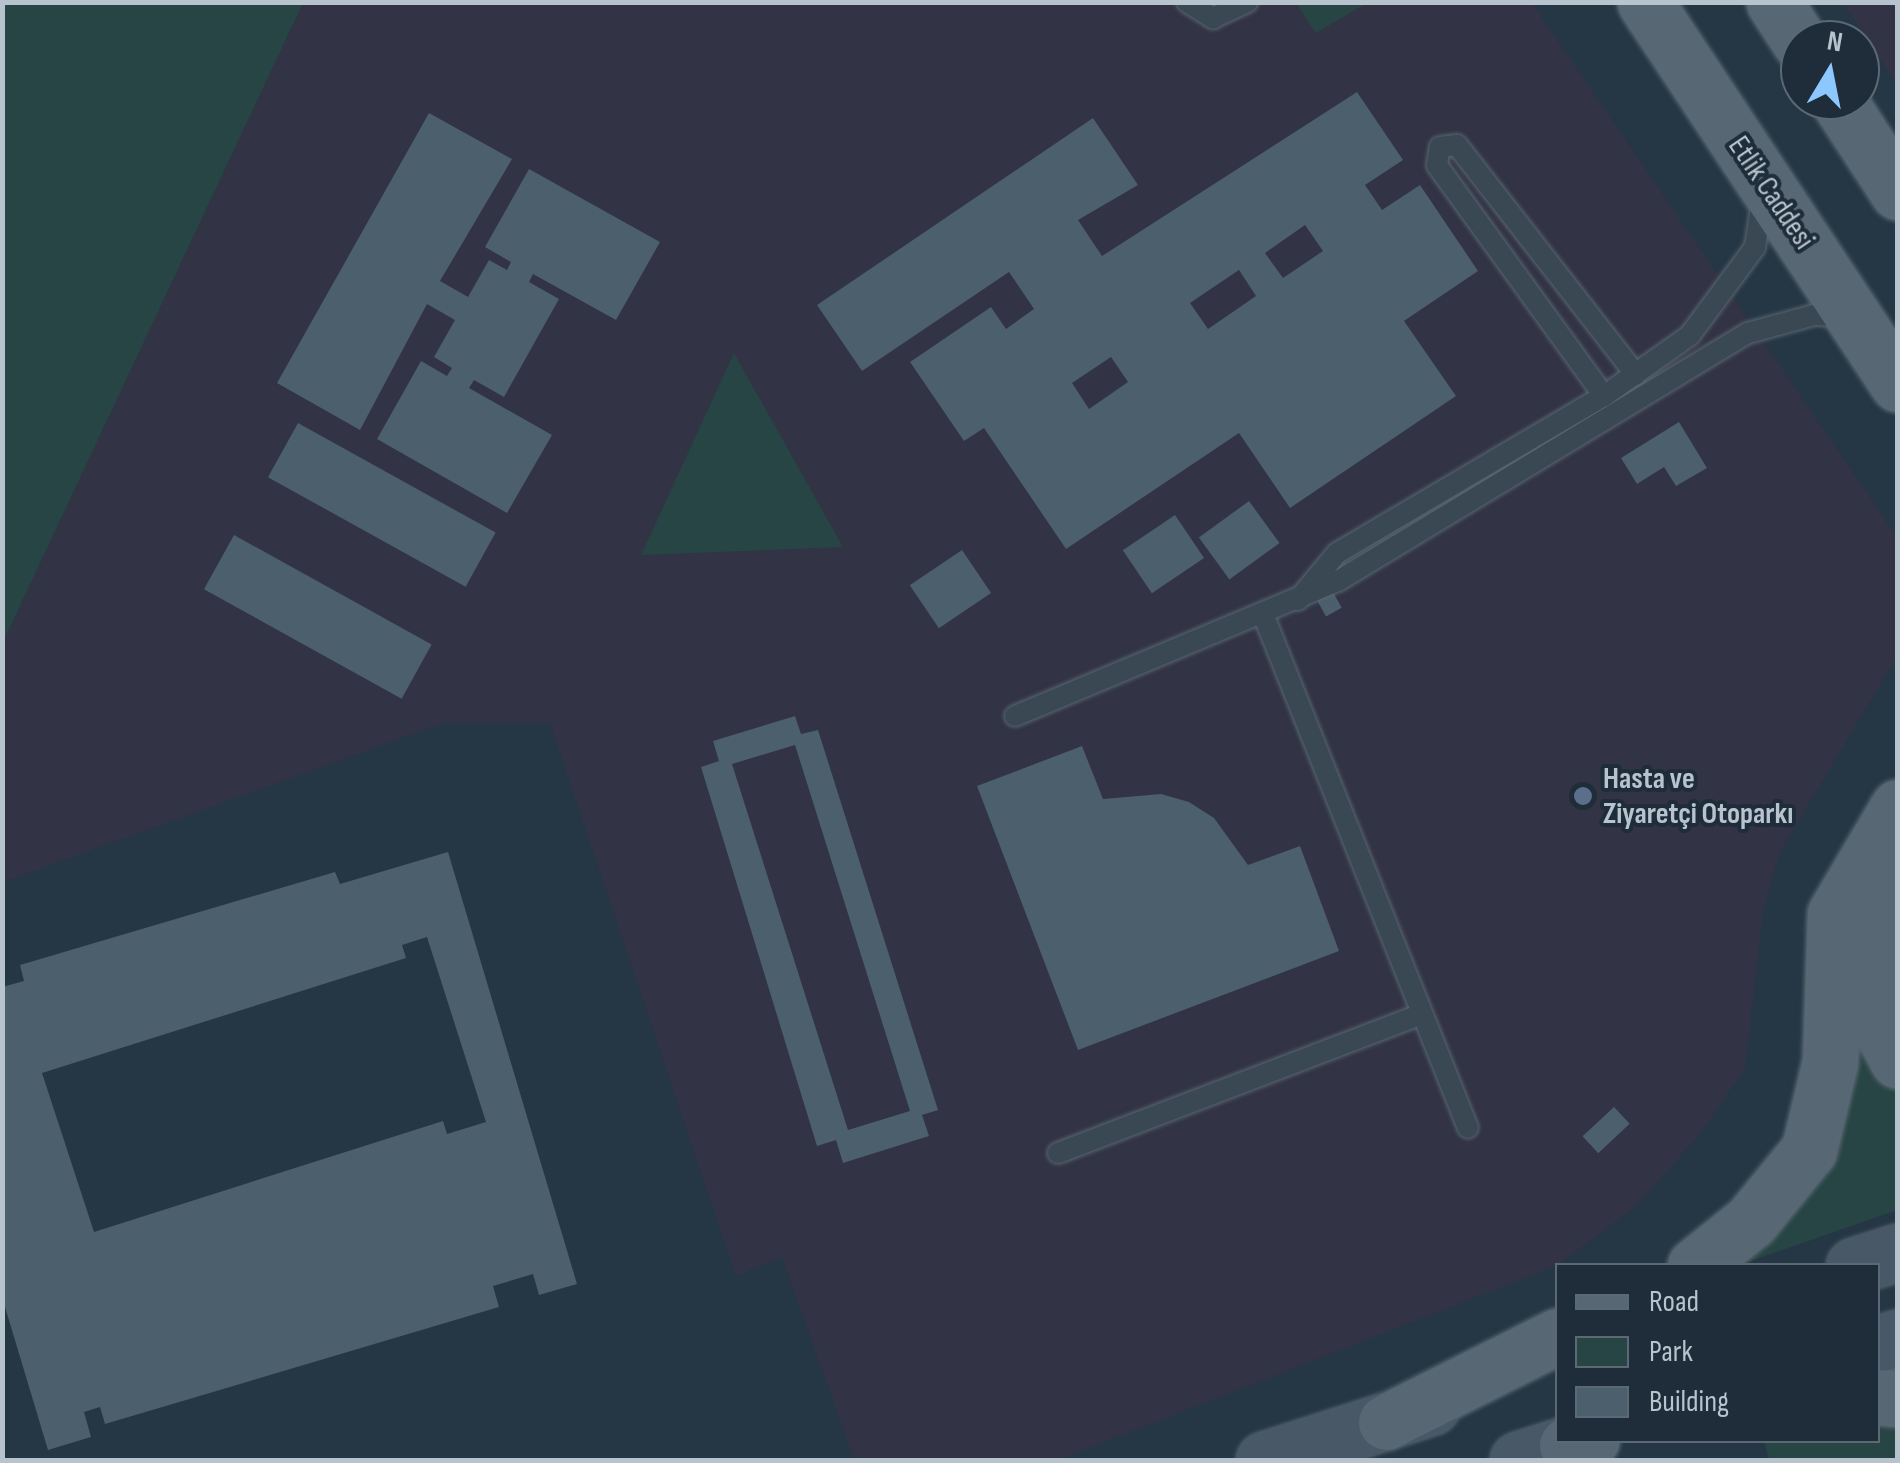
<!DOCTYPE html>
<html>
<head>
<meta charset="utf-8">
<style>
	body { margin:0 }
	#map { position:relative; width:1900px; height:1463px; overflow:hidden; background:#253744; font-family:"Sofia Sans Condensed",sans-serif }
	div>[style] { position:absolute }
	.medical>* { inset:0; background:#323344 }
	.green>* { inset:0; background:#274544 }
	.building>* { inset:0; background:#4b5f6c; transform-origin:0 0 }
	.roads { filter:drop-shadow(0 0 2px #586671) drop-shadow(0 0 2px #586671) }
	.service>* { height:20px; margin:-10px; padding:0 10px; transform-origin:10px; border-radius:10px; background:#3a4854 }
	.secondary>* { height:55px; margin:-27.5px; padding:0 27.5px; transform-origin:27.5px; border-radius:27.5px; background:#485867 }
	.primary>* { height:55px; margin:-27.5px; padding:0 27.5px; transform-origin:27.5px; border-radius:27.5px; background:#586774 }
	.dots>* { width:28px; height:28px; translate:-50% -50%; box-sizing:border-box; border:5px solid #1e2d39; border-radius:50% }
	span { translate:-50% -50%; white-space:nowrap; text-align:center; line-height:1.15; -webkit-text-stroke:8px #1e2d39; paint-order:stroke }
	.street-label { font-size:30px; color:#b7c3cd }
	.poi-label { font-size:30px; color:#b7c3cd; font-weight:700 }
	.left { translate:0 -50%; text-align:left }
	.frame { position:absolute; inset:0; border:5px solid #b7c3cd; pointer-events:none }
	.legend { position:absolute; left:1555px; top:1263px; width:325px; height:180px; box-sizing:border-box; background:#1e2d39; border:2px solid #5b6974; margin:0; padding:12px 18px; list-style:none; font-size:30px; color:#b7c3cd }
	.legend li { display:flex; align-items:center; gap:20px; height:50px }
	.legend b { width:50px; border:2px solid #5b6974 }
	.north { position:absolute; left:1780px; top:20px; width:100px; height:100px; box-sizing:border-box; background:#1e2d39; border:2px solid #5b6974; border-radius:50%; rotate:10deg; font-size:28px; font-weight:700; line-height:40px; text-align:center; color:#b7c3cd }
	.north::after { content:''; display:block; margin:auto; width:35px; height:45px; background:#8cc8fe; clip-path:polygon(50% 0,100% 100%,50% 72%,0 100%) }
</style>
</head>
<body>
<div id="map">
	<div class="medical">
		<div style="clip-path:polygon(303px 3px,1532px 3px,1897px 537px,1896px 658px,1780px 852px,1763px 911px,1745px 1069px,1697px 1138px,1636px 1206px,1556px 1266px,1058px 1460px,854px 1460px,782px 1257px,736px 1276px,550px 723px,444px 723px,3px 882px,3px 642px)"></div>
		<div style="clip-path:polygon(1843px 3px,1897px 3px,1897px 85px)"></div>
	</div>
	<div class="green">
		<div style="clip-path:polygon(3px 2px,303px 3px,3px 642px,2px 3px)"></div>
		<div style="clip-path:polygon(1296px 3px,1296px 2px,1367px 3px,1316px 33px)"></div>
		<div style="clip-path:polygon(734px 353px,843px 547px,641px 555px)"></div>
		<div style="clip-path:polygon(1883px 881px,1879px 1066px,1897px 1092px,1897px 1210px,1736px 1266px,1789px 1219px,1814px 1184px)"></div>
		<div style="clip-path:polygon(1878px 1423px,1897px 1426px,1897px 1460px,1769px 1460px,1764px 1441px,1878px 1440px)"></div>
	</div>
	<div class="building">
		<div style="clip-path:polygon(evenodd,1357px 92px,1403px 160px,1365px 185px,1382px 210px,1420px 185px,1478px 271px,1404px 321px,1456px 396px,1290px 508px,1239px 433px,1066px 549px,984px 428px,964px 441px,910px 362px,991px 307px,1006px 329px,1034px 309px,1009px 272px,862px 371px,817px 305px,1093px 118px,1138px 185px,1078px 220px,1102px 256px,1357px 92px,1305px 225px,1323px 251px,1283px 278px,1265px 253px,1305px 225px,1357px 92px,1239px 270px,1256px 296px,1208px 329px,1190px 303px,1239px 270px,1357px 92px,1111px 357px,1128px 382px,1089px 409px,1072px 383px,1111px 357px)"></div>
		<div style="clip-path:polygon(429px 113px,512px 159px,440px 281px,468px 297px,489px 260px,507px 270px,511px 262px,485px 247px,529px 169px,660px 242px,616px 320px,533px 274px,529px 282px,559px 299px,504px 397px,474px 380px,469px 388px,552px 435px,507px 513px,377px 439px,421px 361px,447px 376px,452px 368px,434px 357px,455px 320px,427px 304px,360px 430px,277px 383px)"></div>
		<div style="clip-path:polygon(1679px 422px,1707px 468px,1676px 486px,1664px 467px,1637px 484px,1621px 458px)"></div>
		<div style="left:298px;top:423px;width:226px;height:62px;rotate:29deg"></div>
		<div style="left:1249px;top:501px;width:52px;height:62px;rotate:54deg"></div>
		<div style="left:1175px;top:515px;width:52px;height:63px;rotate:56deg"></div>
		<div style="left:234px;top:535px;width:226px;height:62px;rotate:29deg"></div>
		<div style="left:962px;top:550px;width:52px;height:63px;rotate:56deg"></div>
		<div style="left:1333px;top:592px;width:18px;height:18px;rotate:61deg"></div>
		<div style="clip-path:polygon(evenodd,795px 716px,801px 734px,818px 730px,938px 1110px,922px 1115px,929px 1136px,843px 1163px,836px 1140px,817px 1146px,701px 767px,719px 761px,713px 741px,795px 716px,795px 745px,910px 1111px,848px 1130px,732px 764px,795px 745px)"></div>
		<div style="clip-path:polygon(1082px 746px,1103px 799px,1161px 794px,1189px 802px,1214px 818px,1248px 865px,1300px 846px,1339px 951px,1078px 1050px,977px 786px)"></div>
		<div style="clip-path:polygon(evenodd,448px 852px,577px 1284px,539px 1295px,533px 1274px,493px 1286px,499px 1307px,105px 1424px,100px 1407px,84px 1412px,91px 1437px,48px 1450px,2px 1297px,2px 987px,24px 981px,20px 965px,335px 872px,340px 884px,448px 852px,427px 937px,486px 1122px,447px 1134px,443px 1121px,94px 1232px,42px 1073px,406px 958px,402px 945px,427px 937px)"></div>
		<div style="left:1614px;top:1107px;width:23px;height:43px;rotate:47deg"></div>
	</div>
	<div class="roads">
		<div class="service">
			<div style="left:1187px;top:2px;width:31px;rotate:32deg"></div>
			<div style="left:1213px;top:18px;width:38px;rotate:-25deg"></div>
			<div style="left:1604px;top:396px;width:285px;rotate:-125.9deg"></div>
			<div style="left:1437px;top:165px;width:18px;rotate:-81deg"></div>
			<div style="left:1440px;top:147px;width:17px;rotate:-7deg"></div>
			<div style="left:1457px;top:145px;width:291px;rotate:52.1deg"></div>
			<div style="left:1298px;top:600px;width:61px;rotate:-50.3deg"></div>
			<div style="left:1337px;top:553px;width:310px;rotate:-30.5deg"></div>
			<div style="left:1604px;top:396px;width:105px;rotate:-35.3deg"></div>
			<div style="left:1690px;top:335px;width:109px;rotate:-53.5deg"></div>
			<div style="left:1755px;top:247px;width:47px;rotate:-81.3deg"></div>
			<div style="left:1263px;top:614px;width:553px;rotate:68.26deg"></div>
			<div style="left:1015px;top:716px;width:350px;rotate:-22.7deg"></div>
			<div style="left:1338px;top:581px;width:479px;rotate:-31.2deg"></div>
			<div style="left:1748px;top:333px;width:68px;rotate:-15.3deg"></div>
			<div style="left:1814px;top:315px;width:30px;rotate:2deg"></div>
			<div style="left:1058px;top:1153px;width:387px;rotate:-20.9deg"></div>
		</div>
		<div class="secondary">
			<div style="left:1854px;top:1266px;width:46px;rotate:-17.7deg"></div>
			<div style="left:1878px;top:1344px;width:21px;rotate:-17deg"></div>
			<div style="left:1264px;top:1460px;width:176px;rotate:-17.8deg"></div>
			<div style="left:1518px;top:1460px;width:66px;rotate:-17.6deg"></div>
		</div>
		<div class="primary">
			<div style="left:1645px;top:2px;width:458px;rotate:56.5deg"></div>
			<div style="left:1774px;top:2px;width:48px;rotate:57deg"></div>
			<div style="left:1838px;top:100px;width:110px;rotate:56.9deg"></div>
			<div style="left:1898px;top:891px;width:98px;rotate:104.2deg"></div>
			<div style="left:1874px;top:986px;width:41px;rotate:81.7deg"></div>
			<div style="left:1880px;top:1027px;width:38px;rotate:62deg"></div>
			<div style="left:1695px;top:1266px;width:72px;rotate:-38.8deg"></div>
			<div style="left:1751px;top:1221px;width:92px;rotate:-50.8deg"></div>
			<div style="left:1809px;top:1150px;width:90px;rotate:-76.6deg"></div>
			<div style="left:1830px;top:1062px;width:148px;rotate:-88.1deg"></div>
			<div style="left:1835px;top:914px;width:124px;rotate:-59.5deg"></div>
			<div style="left:1878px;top:1397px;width:20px;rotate:6deg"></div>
			<div style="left:1386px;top:1422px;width:192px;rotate:-26.6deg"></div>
			<div style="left:1567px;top:1445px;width:25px;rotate:-12deg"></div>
		</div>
	</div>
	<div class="dots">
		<div style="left:1583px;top:796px;background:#5c6f8a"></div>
	</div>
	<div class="street-label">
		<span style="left:1771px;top:193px;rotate:56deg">Etlik Caddesi</span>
	</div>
	<div class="poi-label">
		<span class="left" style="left:1603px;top:796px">Hasta ve<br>Ziyaretçi Otoparkı</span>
	</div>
	<div class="frame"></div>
	<ul class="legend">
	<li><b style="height:12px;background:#586774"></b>Road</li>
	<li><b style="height:28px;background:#274544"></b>Park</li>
	<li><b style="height:28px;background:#4b5f6c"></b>Building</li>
	</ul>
	<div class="north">N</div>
</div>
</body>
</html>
